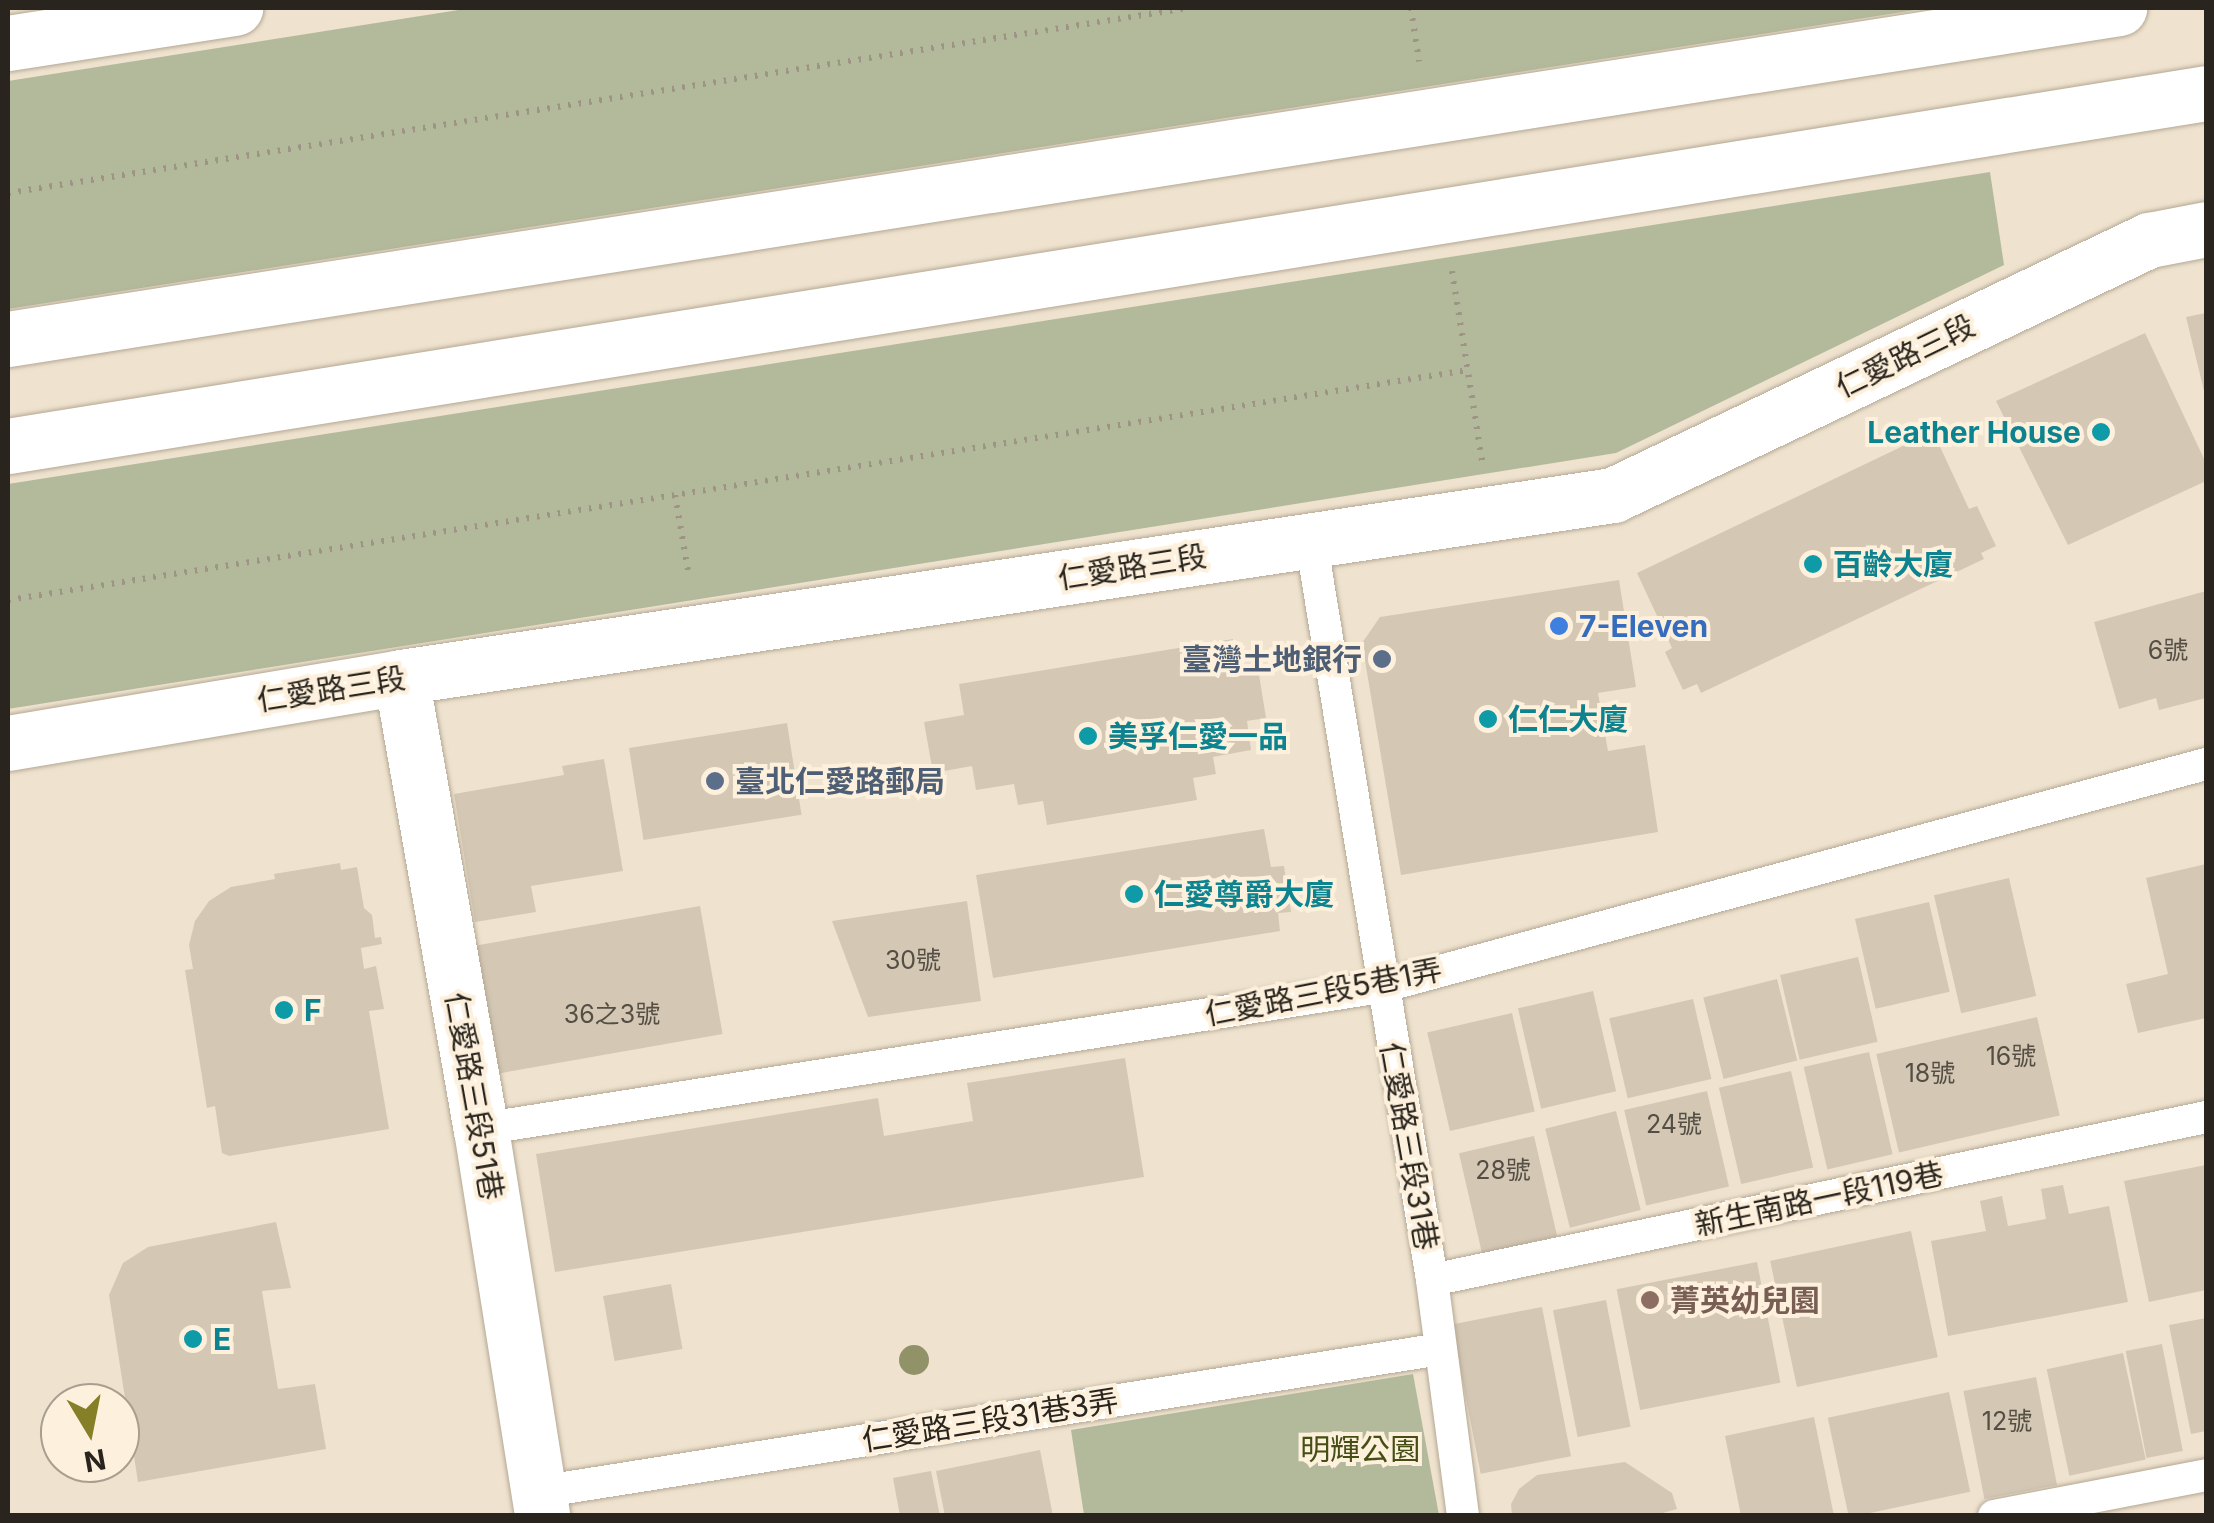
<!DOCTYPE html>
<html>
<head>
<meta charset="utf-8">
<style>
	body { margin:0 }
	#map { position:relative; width:2214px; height:1523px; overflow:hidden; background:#efe3cf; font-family:Inter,"Noto Sans TC",sans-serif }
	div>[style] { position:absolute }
	.green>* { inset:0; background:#b3ba9b }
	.building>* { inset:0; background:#d4c8b5; transform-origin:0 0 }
	.path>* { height:6px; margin-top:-3px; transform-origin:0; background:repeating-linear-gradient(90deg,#9d9486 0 2.5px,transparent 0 10.5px) }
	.roads { filter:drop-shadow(0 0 2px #b4a895) drop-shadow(0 0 2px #b4a895) }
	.service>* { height:32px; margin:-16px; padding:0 16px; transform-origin:16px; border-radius:16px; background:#fff }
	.minor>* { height:55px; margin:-27.5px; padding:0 27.5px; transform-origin:27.5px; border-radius:27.5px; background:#fff }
	.secondary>* { height:55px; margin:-27.5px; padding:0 27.5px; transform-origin:27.5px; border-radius:27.5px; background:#fff }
	.trees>* { width:30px; height:30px; margin:-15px; border-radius:50%; background:#929268 }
	.dots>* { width:28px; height:28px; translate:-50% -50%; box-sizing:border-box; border:5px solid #fdf0dc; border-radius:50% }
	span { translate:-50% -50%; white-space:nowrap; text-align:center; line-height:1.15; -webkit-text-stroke:8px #fdf0dc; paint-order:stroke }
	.number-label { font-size:25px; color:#544e44 }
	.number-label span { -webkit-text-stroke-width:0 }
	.street-label { font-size:30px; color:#29251e }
	.culture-label { font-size:30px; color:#0d838f; font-weight:700 }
	.right { translate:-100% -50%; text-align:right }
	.left { translate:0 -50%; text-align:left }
	.shop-label { font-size:30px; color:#366cbe; font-weight:700 }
	.service-label { font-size:30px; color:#4e5e75; font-weight:700 }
	.education-label { font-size:30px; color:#785e54; font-weight:700 }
	.park-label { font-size:30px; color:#464f13 }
	.frame { position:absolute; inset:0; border:10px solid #29251e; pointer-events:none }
	.north { position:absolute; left:40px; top:1383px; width:100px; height:100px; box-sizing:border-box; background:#fdf0dc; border:2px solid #a89f90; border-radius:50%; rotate:170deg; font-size:28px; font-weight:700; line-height:40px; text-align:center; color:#29251e }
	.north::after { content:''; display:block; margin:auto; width:35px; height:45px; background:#857f27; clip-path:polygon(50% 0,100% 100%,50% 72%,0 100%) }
</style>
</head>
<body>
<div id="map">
	<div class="green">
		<div style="clip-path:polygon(471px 8px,1928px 8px,8px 309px,8px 81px)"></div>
		<div style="clip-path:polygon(1990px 172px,2004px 265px,1616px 453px,8px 709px,8px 484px)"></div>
		<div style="clip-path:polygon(1413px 1374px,1439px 1515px,1084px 1515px,1071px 1430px)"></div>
	</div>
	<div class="building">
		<div style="clip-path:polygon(2206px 313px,2206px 391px,2204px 391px,2186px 317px)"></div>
		<div style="clip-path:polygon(2145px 333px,2206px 463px,2206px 481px,2068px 545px,1996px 401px)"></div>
		<div style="clip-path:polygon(1928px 434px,1930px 438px,1935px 436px,1969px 509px,1977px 506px,1996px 546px,1981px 553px,1984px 559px,1701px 693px,1697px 684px,1683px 690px,1665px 652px,1672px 648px,1637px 573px)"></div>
		<div style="clip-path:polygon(1619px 580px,1636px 687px,1598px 693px,1608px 751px,1645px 745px,1658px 832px,1401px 875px,1362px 643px,1380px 617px)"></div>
		<div style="clip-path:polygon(2206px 591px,2206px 698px,2159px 710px,2156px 698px,2119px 709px,2094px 622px)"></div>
		<div style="clip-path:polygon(1233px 639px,1239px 671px,1258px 668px,1266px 718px,1247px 721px,1251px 750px,1213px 757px,1216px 774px,1193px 778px,1197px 800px,1047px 825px,1043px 801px,1018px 805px,1014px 784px,976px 790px,972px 766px,933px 773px,924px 722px,964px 715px,959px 684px)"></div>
		<div style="left:787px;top:723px;width:93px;height:160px;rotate:81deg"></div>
		<div style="clip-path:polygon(604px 759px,623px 871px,531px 886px,536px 912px,475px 922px,454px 794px,564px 775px,562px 766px)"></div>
		<div style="clip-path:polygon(1264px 829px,1271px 867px,1284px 866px,1291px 912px,1278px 913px,1280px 931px,993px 978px,976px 875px)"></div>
		<div style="clip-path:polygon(340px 863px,341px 870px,357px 867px,364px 908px,372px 915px,375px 938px,381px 937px,382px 944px,361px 948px,364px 969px,376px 966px,384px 1009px,369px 1011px,389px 1129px,229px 1156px,222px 1153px,215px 1106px,207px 1108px,185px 970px,193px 969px,189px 945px,195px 921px,209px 901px,231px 887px,275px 879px,274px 874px)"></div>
		<div style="clip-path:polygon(2206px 864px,2206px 1018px,2138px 1033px,2126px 984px,2168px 974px,2146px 878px)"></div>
		<div style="left:2009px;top:878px;width:121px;height:77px;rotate:77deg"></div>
		<div style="clip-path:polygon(967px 901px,981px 1001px,868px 1017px,832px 921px)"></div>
		<div style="left:1929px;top:902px;width:92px;height:76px;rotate:77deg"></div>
		<div style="left:700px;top:906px;width:130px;height:234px;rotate:80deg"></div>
		<div style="left:1858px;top:957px;width:87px;height:80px;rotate:77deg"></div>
		<div style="left:1777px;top:979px;width:84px;height:76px;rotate:76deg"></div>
		<div style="left:1593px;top:991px;width:103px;height:77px;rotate:77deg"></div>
		<div style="left:1693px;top:999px;width:82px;height:86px;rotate:77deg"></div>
		<div style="left:1512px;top:1013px;width:101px;height:87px;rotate:77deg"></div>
		<div style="left:2037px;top:1017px;width:101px;height:165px;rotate:77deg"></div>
		<div style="left:1869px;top:1052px;width:105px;height:67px;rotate:77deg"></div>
		<div style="clip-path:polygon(1125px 1058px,1144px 1177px,555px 1272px,536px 1154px,878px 1098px,884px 1136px,973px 1121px,967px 1083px)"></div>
		<div style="left:1791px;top:1071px;width:99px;height:74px;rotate:77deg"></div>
		<div style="left:1707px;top:1091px;width:98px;height:85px;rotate:77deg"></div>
		<div style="left:1616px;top:1111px;width:102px;height:73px;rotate:76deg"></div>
		<div style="left:1534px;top:1136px;width:103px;height:77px;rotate:77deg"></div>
		<div style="clip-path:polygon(2206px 1165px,2206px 1290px,2149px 1302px,2124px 1181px)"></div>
		<div style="clip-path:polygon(2063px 1185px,2069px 1214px,2109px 1206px,2128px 1302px,1948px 1336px,1931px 1241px,1986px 1231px,1980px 1201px,2002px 1196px,2008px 1226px,2046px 1219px,2041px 1189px)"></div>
		<div style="clip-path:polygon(276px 1222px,291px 1288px,262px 1291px,278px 1389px,315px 1384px,326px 1449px,138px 1482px,109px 1295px,123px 1263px,148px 1247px)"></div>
		<div style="left:1911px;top:1231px;width:129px;height:144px;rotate:78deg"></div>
		<div style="left:1757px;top:1262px;width:123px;height:143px;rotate:79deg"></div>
		<div style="left:671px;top:1284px;width:66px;height:69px;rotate:80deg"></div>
		<div style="left:1606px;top:1300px;width:129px;height:54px;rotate:79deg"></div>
		<div style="left:1542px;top:1307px;width:152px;height:92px;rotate:79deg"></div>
		<div style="clip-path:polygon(2206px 1318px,2206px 1431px,2191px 1434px,2169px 1325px)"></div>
		<div style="left:2162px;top:1344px;width:109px;height:37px;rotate:79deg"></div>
		<div style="left:2123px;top:1353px;width:109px;height:78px;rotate:78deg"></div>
		<div style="left:2036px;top:1377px;width:110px;height:74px;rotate:79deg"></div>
		<div style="left:1949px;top:1392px;width:102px;height:124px;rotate:78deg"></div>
		<div style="clip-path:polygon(1814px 1417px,1834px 1516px,1741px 1516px,1725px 1436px)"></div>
		<div style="clip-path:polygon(1040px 1450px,1053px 1516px,945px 1516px,936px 1471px)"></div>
		<div style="clip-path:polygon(1625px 1462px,1672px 1493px,1677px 1509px,1652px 1516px,1512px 1516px,1511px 1504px,1519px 1489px,1537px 1475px)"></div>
		<div style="clip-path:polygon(931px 1471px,940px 1516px,900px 1516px,893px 1478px)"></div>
	</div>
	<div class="path">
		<div style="left:1411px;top:8px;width:54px;rotate:81.4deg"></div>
		<div style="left:8px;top:193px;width:1194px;rotate:-8.91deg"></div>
		<div style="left:1452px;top:271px;width:192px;rotate:81deg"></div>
		<div style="left:675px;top:495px;width:82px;rotate:80.2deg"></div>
		<div style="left:8px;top:600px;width:1478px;rotate:-8.95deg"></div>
	</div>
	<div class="roads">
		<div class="service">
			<div style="left:1311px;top:540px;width:750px;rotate:80.71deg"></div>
			<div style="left:1432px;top:1280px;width:238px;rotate:82.5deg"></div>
			<div style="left:481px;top:1129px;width:911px;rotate:-8.97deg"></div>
			<div style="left:1381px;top:987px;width:855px;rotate:-15.13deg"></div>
			<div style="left:1432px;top:1280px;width:791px;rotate:-11.89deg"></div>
			<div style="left:539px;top:1492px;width:913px;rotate:-9.01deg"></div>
			<div style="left:1994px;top:1516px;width:216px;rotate:-10.9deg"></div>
		</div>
		<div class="minor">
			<div style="left:401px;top:677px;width:459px;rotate:80deg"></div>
			<div style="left:481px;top:1129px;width:392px;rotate:81deg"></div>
		</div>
		<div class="secondary">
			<div style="left:8px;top:43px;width:230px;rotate:-8.8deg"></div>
			<div style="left:8px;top:339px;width:2137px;rotate:-8.91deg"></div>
			<div style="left:8px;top:446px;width:2226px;rotate:-9.12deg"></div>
			<div style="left:8px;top:743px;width:399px;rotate:-9.5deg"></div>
			<div style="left:401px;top:677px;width:1226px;rotate:-8.54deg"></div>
			<div style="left:1613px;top:495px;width:594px;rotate:-25.44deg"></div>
			<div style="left:2149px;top:240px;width:58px;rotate:-10.9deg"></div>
		</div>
	</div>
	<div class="trees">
		<div style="left:914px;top:1360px"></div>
	</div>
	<div class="dots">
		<div style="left:2101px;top:432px;background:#0f9aa8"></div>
		<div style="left:1813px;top:564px;background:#0f9aa8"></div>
		<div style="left:1559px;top:626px;background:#3f7fe0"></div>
		<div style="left:1382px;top:659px;background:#5c6f8a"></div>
		<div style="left:1488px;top:719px;background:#0f9aa8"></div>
		<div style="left:1088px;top:736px;background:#0f9aa8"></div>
		<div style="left:715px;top:781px;background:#5c6f8a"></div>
		<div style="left:1134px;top:894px;background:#0f9aa8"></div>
		<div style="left:284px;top:1010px;background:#0f9aa8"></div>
		<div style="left:1650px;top:1300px;background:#8d6e63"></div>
		<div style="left:193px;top:1339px;background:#0f9aa8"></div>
	</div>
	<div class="number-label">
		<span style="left:2168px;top:650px">6號</span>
		<span style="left:913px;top:960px">30號</span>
		<span style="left:612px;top:1014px">36之3號</span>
		<span style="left:2011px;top:1056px">16號</span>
		<span style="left:1930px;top:1073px">18號</span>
		<span style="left:1674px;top:1124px">24號</span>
		<span style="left:1503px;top:1170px">28號</span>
		<span style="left:2007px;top:1421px">12號</span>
	</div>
	<div class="street-label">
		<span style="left:1905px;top:356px;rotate:-26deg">仁愛路三段</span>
		<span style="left:1132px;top:567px;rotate:-9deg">仁愛路三段</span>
		<span style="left:331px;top:689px;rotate:-9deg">仁愛路三段</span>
		<span style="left:1323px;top:992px;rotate:-11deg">仁愛路三段5巷1弄</span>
		<span style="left:474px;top:1096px;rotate:80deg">仁愛路三段51巷</span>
		<span style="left:1409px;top:1146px;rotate:80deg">仁愛路三段31巷</span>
		<span style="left:1819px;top:1199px;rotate:-12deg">新生南路一段119巷</span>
		<span style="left:990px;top:1420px;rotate:-9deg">仁愛路三段31巷3弄</span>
	</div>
	<div class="culture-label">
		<span class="right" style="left:2081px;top:432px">Leather House</span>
		<span class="left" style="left:1833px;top:564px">百齡大廈</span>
		<span class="left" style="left:1508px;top:719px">仁仁大廈</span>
		<span class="left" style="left:1108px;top:736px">美孚仁愛一品</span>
		<span class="left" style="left:1154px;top:894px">仁愛尊爵大廈</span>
		<span class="left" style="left:304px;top:1010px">F</span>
		<span class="left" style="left:213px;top:1339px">E</span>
	</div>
	<div class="shop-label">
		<span class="left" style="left:1579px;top:626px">7-Eleven</span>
	</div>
	<div class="service-label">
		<span class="right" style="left:1362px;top:659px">臺灣土地銀行</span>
		<span class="left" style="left:735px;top:781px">臺北仁愛路郵局</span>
	</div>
	<div class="education-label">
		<span class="left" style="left:1670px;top:1300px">菁英幼兒園</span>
	</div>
	<div class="park-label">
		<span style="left:1360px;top:1449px">明輝公園</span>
	</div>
	<div class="frame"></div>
	<div class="north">N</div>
</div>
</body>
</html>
